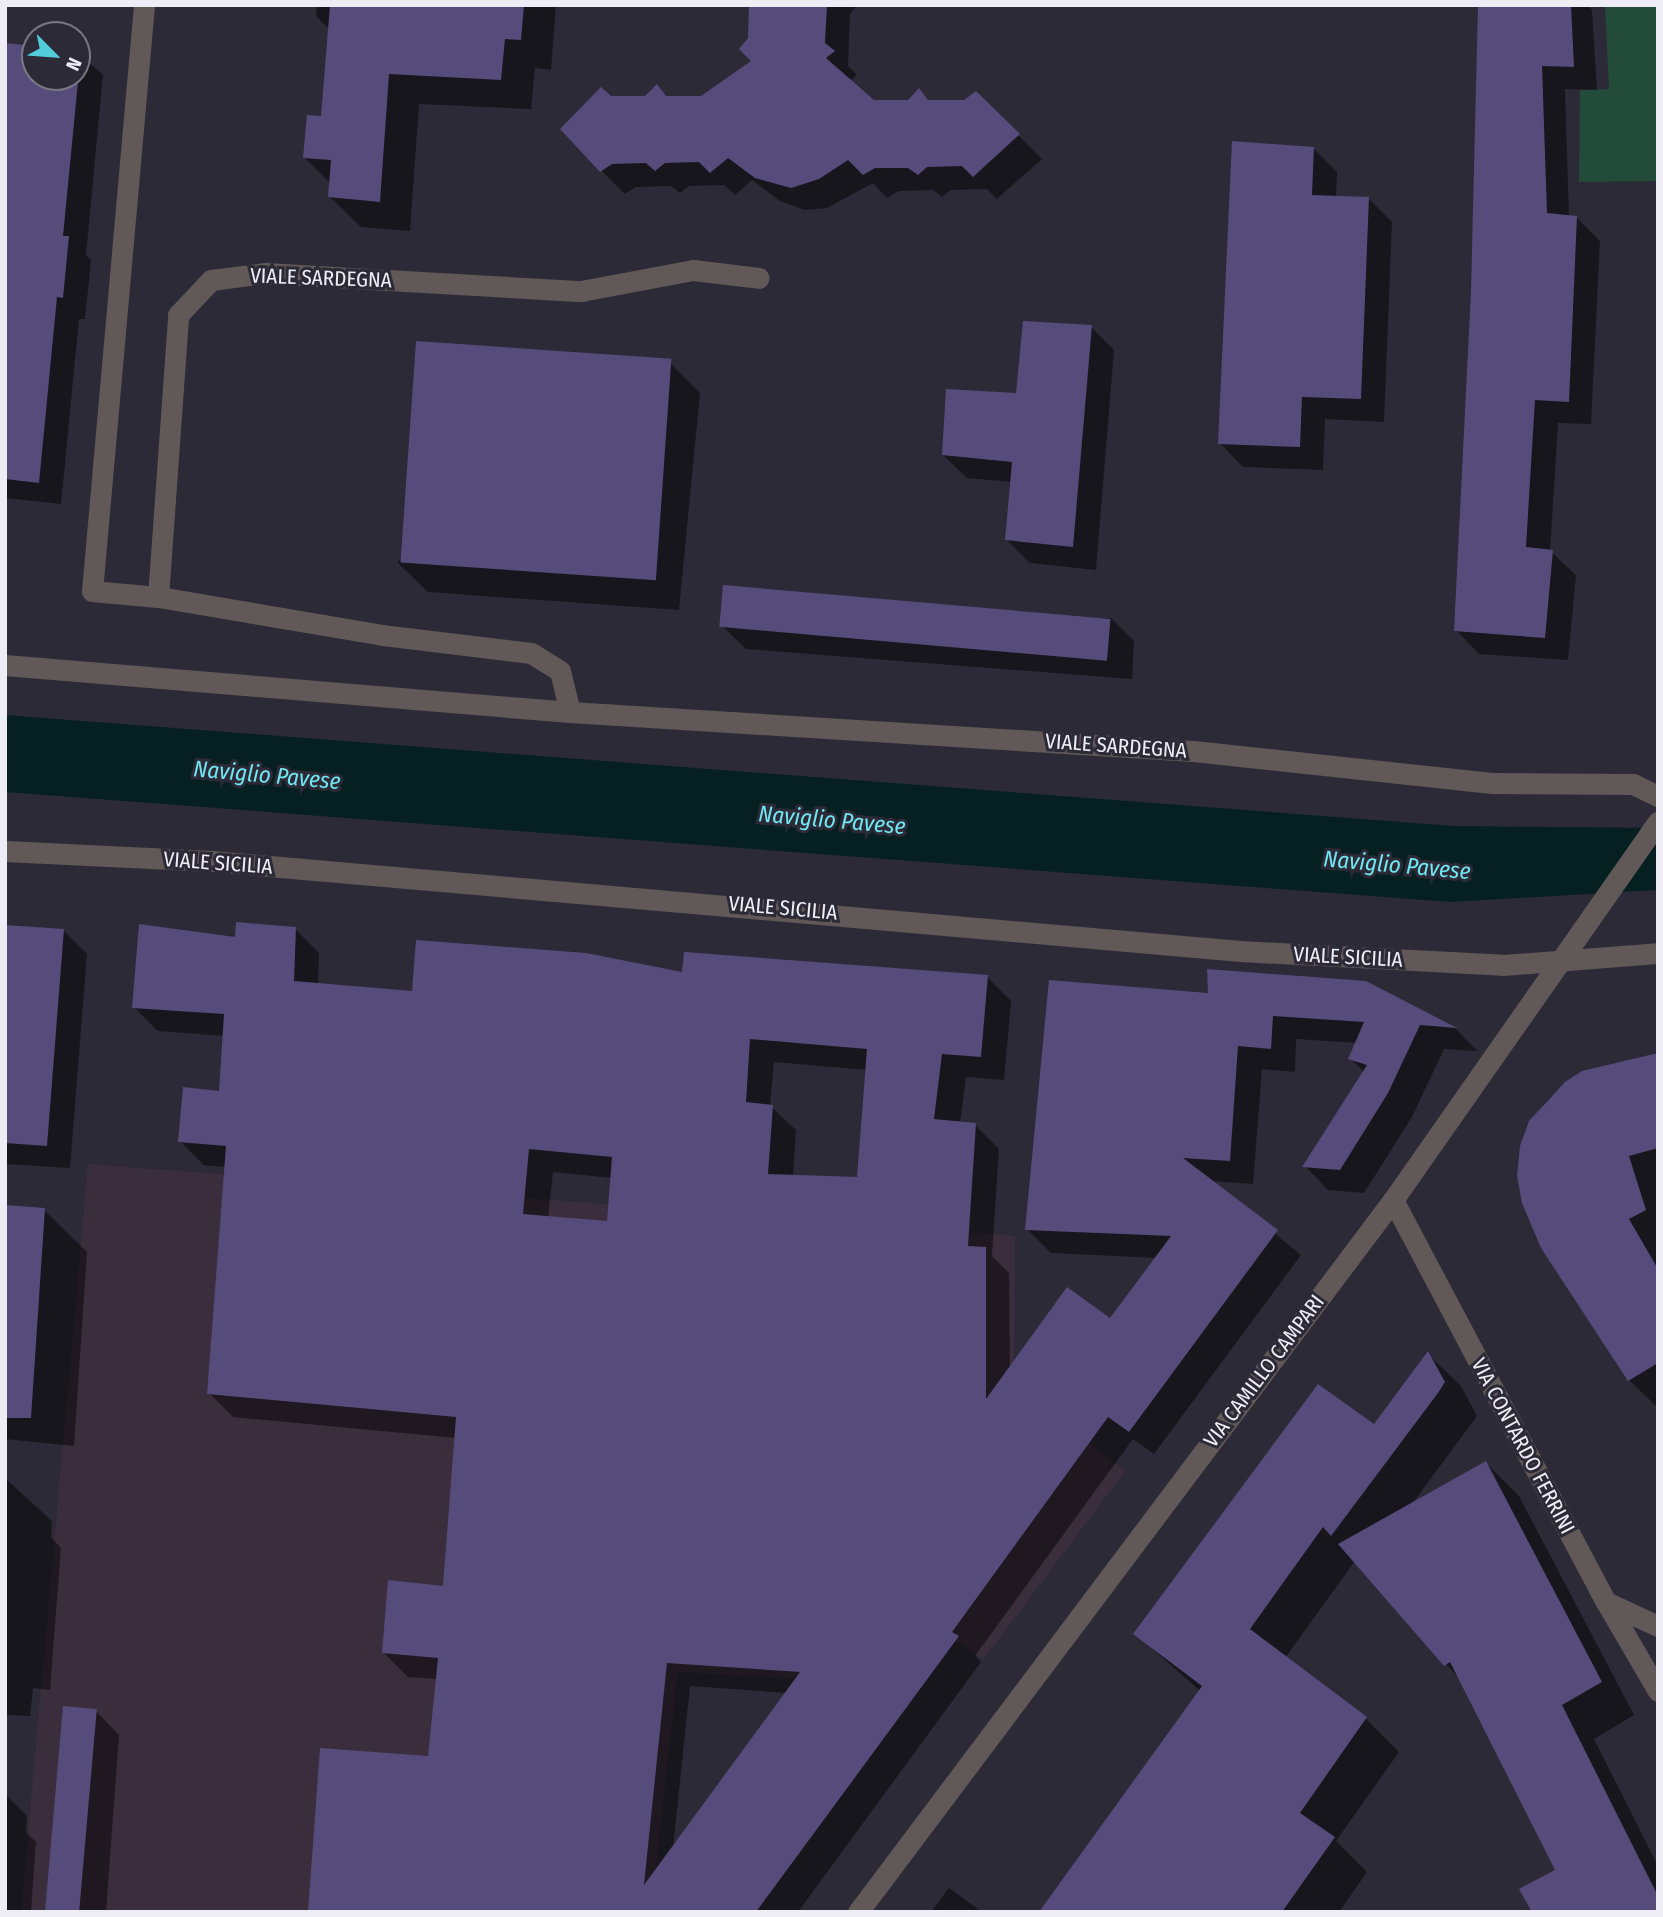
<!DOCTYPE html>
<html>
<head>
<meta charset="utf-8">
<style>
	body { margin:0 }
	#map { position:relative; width:1663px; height:1917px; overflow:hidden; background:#2c2a37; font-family:"Fira Sans Condensed",sans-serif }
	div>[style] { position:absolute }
	.commercial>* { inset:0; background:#3b2e3c }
	.green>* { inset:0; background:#234b39 }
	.water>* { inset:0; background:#062022 }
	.shadow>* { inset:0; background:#0007 }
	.building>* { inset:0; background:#554c7c; transform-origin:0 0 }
	.minor>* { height:21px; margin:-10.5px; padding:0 10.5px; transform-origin:10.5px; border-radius:10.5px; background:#615958 }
	.tertiary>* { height:21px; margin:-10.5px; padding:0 10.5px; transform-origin:10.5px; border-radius:10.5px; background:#615958 }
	span { translate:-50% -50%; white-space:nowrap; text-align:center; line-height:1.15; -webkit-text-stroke:6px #2c2a37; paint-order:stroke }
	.street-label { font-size:21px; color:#eeedf5 }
	.water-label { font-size:23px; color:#6fe7f1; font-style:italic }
	.frame { position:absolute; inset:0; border:7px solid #eeedf5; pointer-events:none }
	.north { position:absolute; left:21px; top:21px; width:70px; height:70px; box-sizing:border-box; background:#2c2a37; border:2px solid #7a7883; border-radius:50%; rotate:115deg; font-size:19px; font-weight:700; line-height:28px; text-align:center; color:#eeedf5 }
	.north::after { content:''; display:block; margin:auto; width:24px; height:32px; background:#52cbda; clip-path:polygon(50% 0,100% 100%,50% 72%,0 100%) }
</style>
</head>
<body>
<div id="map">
	<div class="commercial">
		<div style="clip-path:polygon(88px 1164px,1015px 1236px,1014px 1383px,1125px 1471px,983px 1660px,881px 1586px,797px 1679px,678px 1672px,651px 1912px,21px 1912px)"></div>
	</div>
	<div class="green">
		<div style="clip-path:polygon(1605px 5px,1658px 5px,1658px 181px,1579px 182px,1580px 90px,1609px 89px)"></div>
	</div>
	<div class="water">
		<div style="clip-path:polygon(5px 715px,1454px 826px,1658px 828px,1658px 890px,1450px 902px,5px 792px)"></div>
	</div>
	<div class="shadow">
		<div style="clip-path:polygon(317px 5px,556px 5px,551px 70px,535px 68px,531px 109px,419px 104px,410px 231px,361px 227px,330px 197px,331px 184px,305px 158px,323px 118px,330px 30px,316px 16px)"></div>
		<div style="clip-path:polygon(751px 5px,857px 5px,850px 14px,848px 66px,857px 75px,850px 81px,873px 102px,909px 102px,919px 91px,930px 102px,965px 102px,976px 93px,1042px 159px,997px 199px,987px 189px,951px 190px,942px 197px,933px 190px,899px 191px,887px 198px,873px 183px,827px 208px,805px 210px,780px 201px,752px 180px,735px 195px,724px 185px,689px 186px,680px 193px,671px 186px,636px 187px,625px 194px,602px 171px,611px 98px,646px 98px,657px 87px,668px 98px,702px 98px,754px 61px)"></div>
		<div style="clip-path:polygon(1480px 5px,1588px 5px,1592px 10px,1597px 90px,1565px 89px,1569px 217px,1576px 217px,1600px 241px,1591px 424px,1558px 423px,1550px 551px,1576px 575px,1568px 660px,1479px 654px,1456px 630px,1473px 291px)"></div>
		<div style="clip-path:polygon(5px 45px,35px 48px,35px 77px,77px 77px,77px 52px,103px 75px,86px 255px,91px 260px,85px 319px,79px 319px,61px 504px,5px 498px)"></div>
		<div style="clip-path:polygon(1313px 148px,1337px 172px,1336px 197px,1369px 199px,1392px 222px,1384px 422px,1325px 419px,1323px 470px,1243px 467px,1220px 443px)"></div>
		<div style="clip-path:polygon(1091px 327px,1114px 350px,1096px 570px,1030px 563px,1007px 540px,1012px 482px,967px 478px,943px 455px,1018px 395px)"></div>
		<div style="clip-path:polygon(670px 363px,700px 393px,679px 610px,428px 592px,397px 562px)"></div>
		<div style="clip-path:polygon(1111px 618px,1134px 641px,1132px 679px,746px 649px,722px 626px)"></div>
		<div style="clip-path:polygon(5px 926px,64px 931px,87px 954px,70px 1168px,5px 1164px)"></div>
		<div style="clip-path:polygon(evenodd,295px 929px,319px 953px,318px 985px,414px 993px,684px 974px,987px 977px,1011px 1001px,1004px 1080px,966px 1077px,960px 1123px,975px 1125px,999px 1149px,992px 1256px,1009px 1273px,1010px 1370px,1111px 1321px,1157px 1258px,1051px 1253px,1027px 1229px,1210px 995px,1366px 982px,1456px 1029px,1477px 1051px,1444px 1049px,1412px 1117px,1364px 1193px,1328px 1190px,1305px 1166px,1365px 1073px,1350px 1058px,1357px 1043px,1296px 1039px,1295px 1072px,1262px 1069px,1253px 1184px,1211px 1181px,1301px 1255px,1154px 1454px,1133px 1439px,975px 1656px,981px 1662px,798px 1912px,310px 1912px,430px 1758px,437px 1679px,408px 1677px,384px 1653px,444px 1588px,456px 1438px,233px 1417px,209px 1393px,226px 1167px,204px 1165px,180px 1141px,220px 1092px,225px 1036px,158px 1031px,134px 1007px,236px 939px,295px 929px,774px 1062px,867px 1070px,859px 1179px,793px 1177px,796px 1130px,770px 1106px,774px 1062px,295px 929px,553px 1172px,612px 1178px,609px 1223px,548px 1218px,553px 1172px,295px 929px,690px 1686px,787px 1693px,673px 1848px,690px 1686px)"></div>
		<div style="clip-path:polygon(1658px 1054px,1658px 1408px,1629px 1380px,1531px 1122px,1548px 1099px,1584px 1072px)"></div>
		<div style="clip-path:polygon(5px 1207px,44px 1210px,87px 1252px,74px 1446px,5px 1439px)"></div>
		<div style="clip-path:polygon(1428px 1354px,1461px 1386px,1477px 1416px,1412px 1504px,1486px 1463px,1519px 1496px,1634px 1715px,1594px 1739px,1658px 1866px,1658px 1912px,1557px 1870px,1462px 1682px,1355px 1561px,1285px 1658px,1366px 1719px,1399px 1752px,1336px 1841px,1367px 1872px,1339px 1912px,1041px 1912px,1200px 1691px,1136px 1634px,1375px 1426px)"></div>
		<div style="clip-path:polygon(5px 1478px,52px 1521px,51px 1537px,61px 1548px,50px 1690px,33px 1688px,30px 1716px,5px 1715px)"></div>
		<div style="clip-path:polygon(96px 1711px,119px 1735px,106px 1912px,50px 1912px)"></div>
		<div style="clip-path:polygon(5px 1794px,27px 1816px,26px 1832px,36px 1842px,31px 1912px,5px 1912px)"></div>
		<div style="clip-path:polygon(949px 1888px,982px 1912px,931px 1912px)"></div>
	</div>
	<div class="building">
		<div style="clip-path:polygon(330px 5px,524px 5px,521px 40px,505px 39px,501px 80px,389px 74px,380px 202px,328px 197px,331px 160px,303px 158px,307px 115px,321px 116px)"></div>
		<div style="clip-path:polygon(749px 5px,827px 5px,825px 43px,835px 51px,826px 58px,874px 100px,908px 100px,919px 88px,928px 100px,964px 100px,976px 91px,1020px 134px,973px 177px,962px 166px,927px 167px,918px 175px,908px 168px,875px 168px,863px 175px,848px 160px,819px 179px,791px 188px,755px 178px,728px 158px,710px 173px,699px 162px,665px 163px,655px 171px,646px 163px,612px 164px,600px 172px,560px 129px,601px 87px,611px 96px,645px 96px,657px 84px,666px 96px,701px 96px,751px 61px,739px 49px,748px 38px)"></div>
		<div style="clip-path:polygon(1478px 5px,1571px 5px,1574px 67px,1542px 66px,1547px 213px,1577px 216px,1569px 402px,1535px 400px,1526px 547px,1553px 550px,1545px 638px,1454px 631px,1471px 291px)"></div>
		<div style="clip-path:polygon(5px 43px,35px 46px,35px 77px,77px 77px,77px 51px,81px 51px,63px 236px,69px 236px,63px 298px,57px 297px,39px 483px,5px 479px)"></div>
		<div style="clip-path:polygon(1232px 141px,1314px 147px,1312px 195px,1369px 197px,1361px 399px,1302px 397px,1300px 447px,1218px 444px)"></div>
		<div style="clip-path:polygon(1023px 321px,1092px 325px,1073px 547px,1005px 540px,1012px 462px,942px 455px,946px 389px,1016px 393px)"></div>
		<div style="left:416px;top:341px;width:256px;height:222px;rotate:4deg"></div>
		<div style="left:723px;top:585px;width:389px;height:42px;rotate:5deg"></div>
		<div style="clip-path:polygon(evenodd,236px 922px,296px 927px,294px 981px,412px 991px,416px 940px,586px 953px,682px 972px,684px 952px,988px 975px,981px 1057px,942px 1054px,934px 1119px,976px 1123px,968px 1246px,986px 1247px,986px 1399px,1067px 1287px,1110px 1318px,1171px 1236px,1025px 1230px,1049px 980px,1208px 993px,1207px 969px,1366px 981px,1457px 1028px,1420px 1025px,1388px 1093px,1340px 1170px,1302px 1167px,1367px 1065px,1348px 1059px,1364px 1022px,1273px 1016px,1271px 1049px,1238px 1046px,1230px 1161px,1183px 1158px,1278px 1230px,1129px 1432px,1108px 1417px,952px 1632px,959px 1636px,756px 1912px,308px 1912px,320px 1748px,428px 1756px,438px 1658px,382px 1653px,388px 1580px,443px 1586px,456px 1417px,207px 1394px,226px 1146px,178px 1142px,183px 1087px,219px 1091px,224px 1014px,132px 1008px,139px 924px,235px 937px,236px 922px,750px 1039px,867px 1049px,857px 1177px,768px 1174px,773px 1105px,746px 1102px,750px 1039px,236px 922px,529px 1149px,612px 1157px,607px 1221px,523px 1214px,529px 1149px,236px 922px,667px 1663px,800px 1672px,644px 1885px,667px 1663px)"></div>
		<div style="clip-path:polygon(5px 925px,64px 929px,47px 1146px,5px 1143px)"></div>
		<div style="clip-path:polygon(1658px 1053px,1658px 1148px,1629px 1156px,1646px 1210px,1629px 1219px,1658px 1269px,1658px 1363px,1628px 1381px,1541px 1248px,1522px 1203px,1517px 1176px,1520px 1146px,1529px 1121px,1565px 1082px,1582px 1071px)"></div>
		<div style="clip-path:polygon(5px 1205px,45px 1208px,31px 1418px,5px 1418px)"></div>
		<div style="clip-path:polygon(1428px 1351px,1445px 1382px,1438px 1393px,1331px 1536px,1323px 1527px,1250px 1629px,1367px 1717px,1300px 1813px,1335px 1837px,1282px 1912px,1039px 1912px,1202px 1686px,1133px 1634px,1318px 1384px,1374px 1424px)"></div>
		<div style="clip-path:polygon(1486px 1461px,1602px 1682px,1562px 1705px,1658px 1896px,1658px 1912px,1532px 1912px,1519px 1889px,1555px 1870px,1450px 1662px,1444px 1666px,1338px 1544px)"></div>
		<div style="left:63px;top:1706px;width:34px;height:207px;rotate:5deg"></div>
	</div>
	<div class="minor">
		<div style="left:144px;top:5px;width:588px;rotate:95.07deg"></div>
		<div style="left:92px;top:591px;width:66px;rotate:5.2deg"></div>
		<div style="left:5px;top:665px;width:567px;rotate:4.76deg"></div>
		<div style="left:570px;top:712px;width:624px;rotate:3.58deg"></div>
		<div style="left:1193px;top:751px;width:303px;rotate:6.1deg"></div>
		<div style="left:1494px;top:783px;width:139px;rotate:0.4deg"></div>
		<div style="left:1633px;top:784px;width:28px;rotate:26deg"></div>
		<div style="left:570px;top:712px;width:42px;rotate:-103.7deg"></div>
		<div style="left:560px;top:671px;width:34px;rotate:-148deg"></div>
		<div style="left:531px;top:653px;width:149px;rotate:-173.1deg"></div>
		<div style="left:383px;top:635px;width:228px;rotate:-170.4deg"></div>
		<div style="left:158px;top:597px;width:283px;rotate:-85.9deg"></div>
		<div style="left:178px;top:315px;width:48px;rotate:-46.7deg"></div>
		<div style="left:211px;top:280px;width:54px;rotate:-7.4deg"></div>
		<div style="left:265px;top:273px;width:317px;rotate:3.3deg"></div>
		<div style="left:581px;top:291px;width:114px;rotate:-10.6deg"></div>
		<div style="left:693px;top:270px;width:66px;rotate:6.9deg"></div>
		<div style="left:5px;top:851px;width:207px;rotate:2.8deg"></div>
		<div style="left:212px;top:861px;width:1032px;rotate:5deg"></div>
		<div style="left:1240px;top:951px;width:263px;rotate:3deg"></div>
		<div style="left:1503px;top:965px;width:155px;rotate:-4.4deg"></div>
		<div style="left:1393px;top:1200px;width:455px;rotate:62.1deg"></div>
		<div style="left:1606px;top:1602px;width:103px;rotate:59.7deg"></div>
		<div style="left:1606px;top:1602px;width:57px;rotate:24.8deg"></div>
	</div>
	<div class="tertiary">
		<div style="left:858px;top:1912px;width:891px;rotate:-53.08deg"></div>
		<div style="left:1393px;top:1200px;width:462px;rotate:-55deg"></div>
	</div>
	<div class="street-label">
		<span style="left:321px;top:278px;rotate:2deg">VIALE SARDEGNA</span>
		<span style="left:1116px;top:746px;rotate:4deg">VIALE SARDEGNA</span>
		<span style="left:218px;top:863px;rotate:4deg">VIALE SICILIA</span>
		<span style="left:783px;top:908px;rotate:5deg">VIALE SICILIA</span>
		<span style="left:1348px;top:957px;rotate:3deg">VIALE SICILIA</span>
		<span style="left:1264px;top:1371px;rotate:-53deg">VIA CAMILLO CAMPARI</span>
		<span style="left:1523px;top:1446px;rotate:62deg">VIA CONTARDO FERRINI</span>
	</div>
	<div class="water-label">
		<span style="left:267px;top:775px;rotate:5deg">Naviglio Pavese</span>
		<span style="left:832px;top:820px;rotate:5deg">Naviglio Pavese</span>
		<span style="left:1397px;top:865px;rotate:5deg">Naviglio Pavese</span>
	</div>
	<div class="frame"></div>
	<div class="north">N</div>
</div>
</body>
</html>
